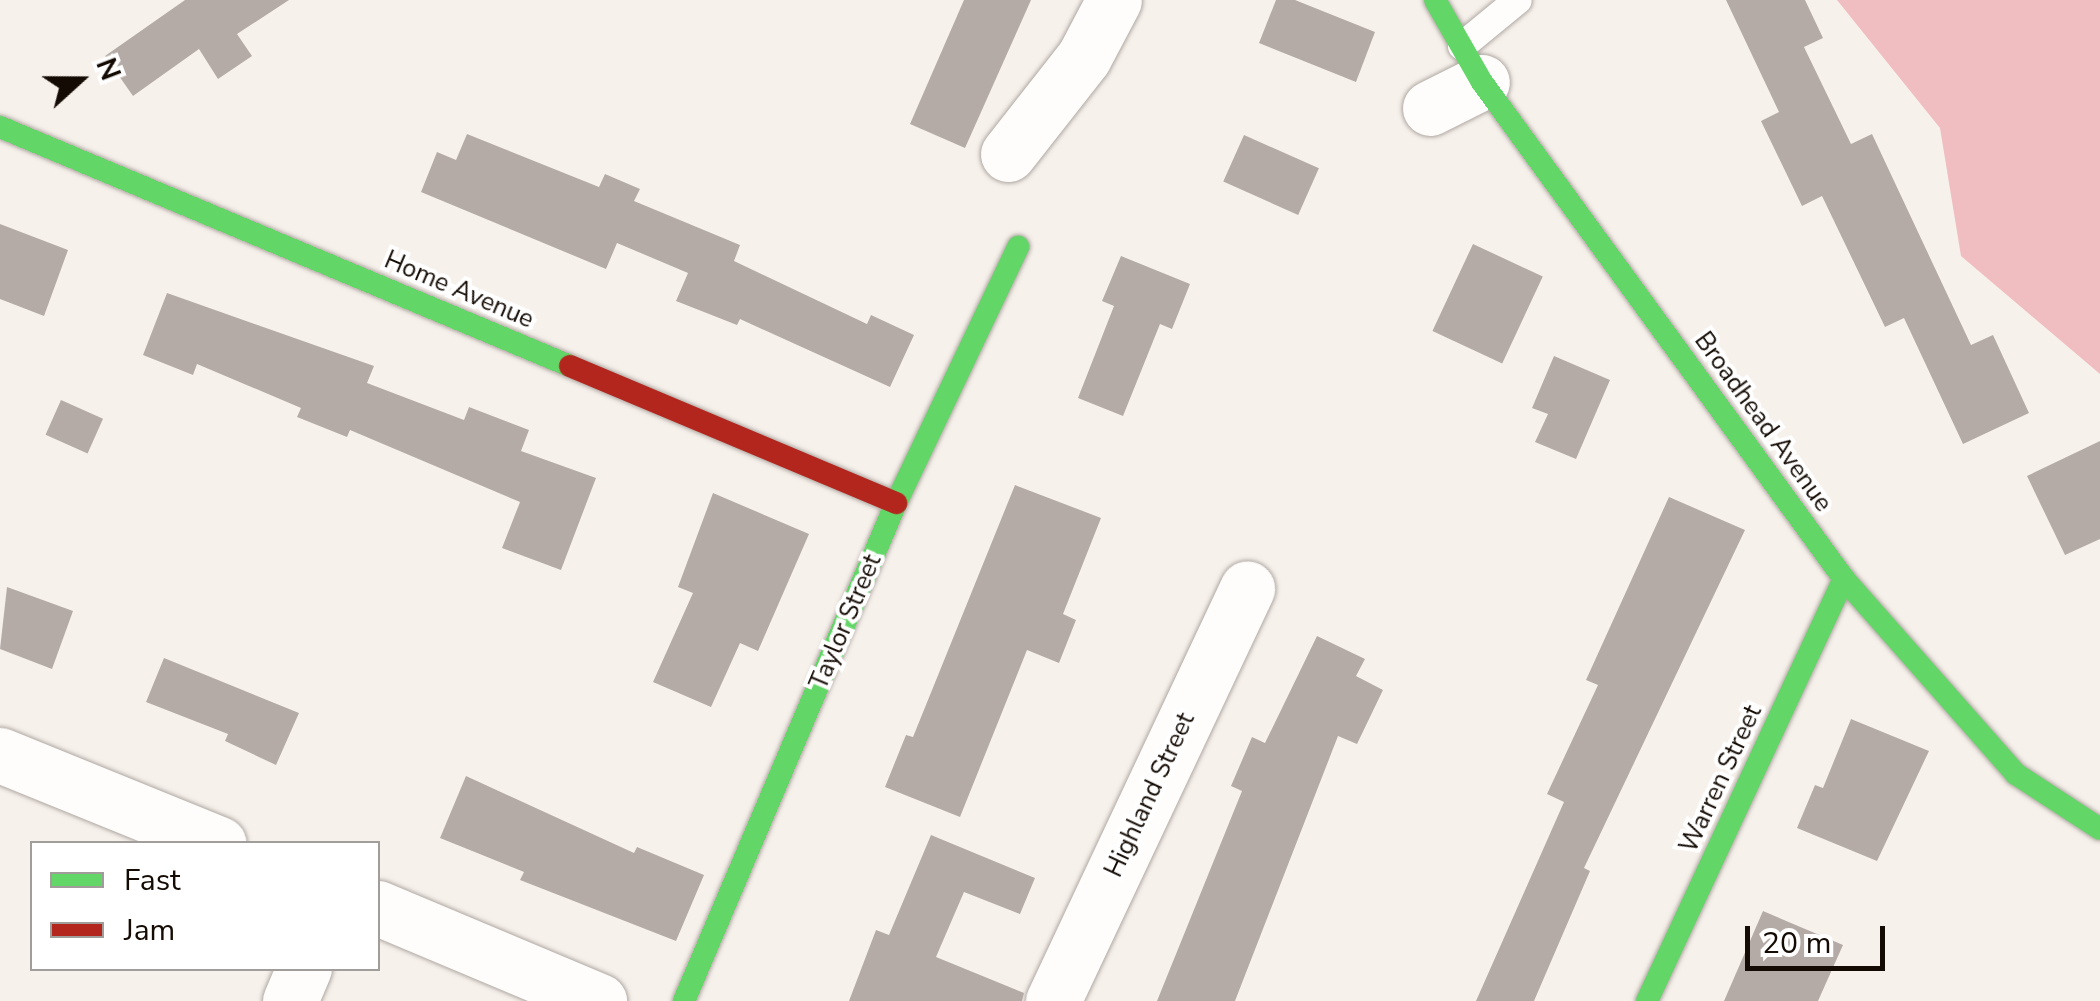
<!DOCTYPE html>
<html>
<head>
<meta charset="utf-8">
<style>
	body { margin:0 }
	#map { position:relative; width:2100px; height:1001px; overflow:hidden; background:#f7f1ec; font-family:"Nunito Sans",sans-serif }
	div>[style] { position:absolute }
	.forest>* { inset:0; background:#f0bdc1 }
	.building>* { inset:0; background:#b4aba7; transform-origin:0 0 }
	.roads { filter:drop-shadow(0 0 2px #afa8a2) drop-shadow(0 0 2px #afa8a2) }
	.lane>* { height:28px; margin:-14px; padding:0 14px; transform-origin:14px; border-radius:14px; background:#fefdfc }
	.street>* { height:55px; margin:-27.5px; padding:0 27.5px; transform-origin:27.5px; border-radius:27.5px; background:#fefdfc }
	.fast>* { height:22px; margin:-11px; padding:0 11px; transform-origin:11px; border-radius:11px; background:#63d668 }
	.jam>* { height:22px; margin:-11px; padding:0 11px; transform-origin:11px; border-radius:11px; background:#b3261e }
	span { translate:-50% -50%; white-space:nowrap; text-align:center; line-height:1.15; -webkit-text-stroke:8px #fff; paint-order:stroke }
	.street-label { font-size:25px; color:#140b04 }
	.legend { position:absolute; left:30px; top:841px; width:350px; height:130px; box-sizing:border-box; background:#fff; border:2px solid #a19d9b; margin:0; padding:12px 18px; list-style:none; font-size:30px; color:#140b04 }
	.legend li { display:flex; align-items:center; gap:20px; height:50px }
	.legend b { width:50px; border:2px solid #a19d9b }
	.north { position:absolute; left:30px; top:30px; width:100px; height:100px; -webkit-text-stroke:8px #fff; paint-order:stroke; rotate:69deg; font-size:28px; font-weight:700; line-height:40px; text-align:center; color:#140b04 }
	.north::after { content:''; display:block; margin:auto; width:35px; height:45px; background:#140b04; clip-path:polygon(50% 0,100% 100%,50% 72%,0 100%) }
	.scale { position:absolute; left:1745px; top:926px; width:140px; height:45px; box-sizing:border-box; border:5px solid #140b04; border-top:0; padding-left:12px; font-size:30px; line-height:35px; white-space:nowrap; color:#140b04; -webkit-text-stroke:8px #fff; paint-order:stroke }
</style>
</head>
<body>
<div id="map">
	<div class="forest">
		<div style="clip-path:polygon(1837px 0,2100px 0,2100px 374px,1961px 256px,1940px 128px)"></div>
	</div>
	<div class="building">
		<div style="clip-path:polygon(185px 0,289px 0,237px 34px,252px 56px,218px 79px,199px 49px,133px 96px,105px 56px)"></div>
		<div style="clip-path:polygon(964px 0,1031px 0,965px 148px,910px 124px)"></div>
		<div style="clip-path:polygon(1276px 0,1295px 0,1375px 32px,1356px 82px,1259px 43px)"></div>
		<div style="clip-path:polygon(1726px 0,1805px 0,1823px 38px,1804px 47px,1851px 144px,1872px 134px,1971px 345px,1993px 335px,2029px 413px,1963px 444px,1904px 318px,1885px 327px,1822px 196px,1802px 206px,1761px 121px,1779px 112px)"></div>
		<div style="clip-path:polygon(467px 134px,599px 187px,605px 174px,640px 189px,634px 201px,740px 245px,734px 261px,867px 324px,871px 315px,914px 335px,890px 387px,740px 319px,737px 325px,676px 301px,688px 273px,617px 243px,606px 269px,421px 192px,437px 152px,456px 160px)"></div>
		<div style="left:1244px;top:135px;width:82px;height:51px;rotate:24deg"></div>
		<div style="clip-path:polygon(0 224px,68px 250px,44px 316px,0 299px)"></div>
		<div style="left:1473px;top:244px;width:77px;height:96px;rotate:25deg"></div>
		<div style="clip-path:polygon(1121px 256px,1190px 284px,1172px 329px,1160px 324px,1123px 416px,1078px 398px,1114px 306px,1102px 301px)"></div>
		<div style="clip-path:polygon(167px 293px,374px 366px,367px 383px,464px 420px,469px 407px,529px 430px,521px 451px,596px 478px,561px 570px,502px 548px,520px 502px,350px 430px,347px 437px,297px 417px,301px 408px,197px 364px,193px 375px,143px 355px)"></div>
		<div style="clip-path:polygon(1554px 356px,1610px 380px,1576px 459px,1535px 442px,1548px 414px,1532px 408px)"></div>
		<div style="left:61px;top:400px;width:46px;height:38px;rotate:24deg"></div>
		<div style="clip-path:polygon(2100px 441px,2100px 539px,2065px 555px,2027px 476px)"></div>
		<div style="clip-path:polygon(1015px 485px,1101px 518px,1063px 614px,1076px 620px,1059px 663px,1027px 650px,960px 817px,885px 787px,906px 735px,913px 737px)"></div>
		<div style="clip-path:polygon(713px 493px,809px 534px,758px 651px,740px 643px,711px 707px,653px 682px,693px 593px,678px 587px)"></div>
		<div style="clip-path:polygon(1669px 497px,1745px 530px,1584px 868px,1590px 871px,1534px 1001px,1476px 1001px,1564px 802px,1547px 794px,1598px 685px,1586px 680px)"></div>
		<div style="clip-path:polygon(7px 587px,73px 611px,52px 669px,0 649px)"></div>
		<div style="clip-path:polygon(1317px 636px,1365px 659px,1356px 676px,1383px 690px,1357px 744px,1338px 736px,1235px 1001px,1157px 1001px,1242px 791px,1231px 786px,1252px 737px,1265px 743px)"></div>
		<div style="clip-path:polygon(164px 658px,299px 713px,276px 765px,225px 741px,228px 734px,146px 702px)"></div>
		<div style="clip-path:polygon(1851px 719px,1929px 751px,1877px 861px,1797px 828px,1815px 785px,1823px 788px)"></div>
		<div style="clip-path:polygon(466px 776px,634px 853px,637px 847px,704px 875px,676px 941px,520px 880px,524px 872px,440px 838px)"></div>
		<div style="clip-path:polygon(931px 835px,1035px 878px,1020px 914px,964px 892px,936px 957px,1024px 993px,1022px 1001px,849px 1001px,876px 930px,889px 935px)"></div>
		<div style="clip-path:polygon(1763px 911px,1843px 945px,1818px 1001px,1724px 1001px)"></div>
	</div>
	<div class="roads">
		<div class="lane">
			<div style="left:1462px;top:46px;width:72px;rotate:-39.4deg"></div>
		</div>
		<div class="street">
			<div style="left:1430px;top:108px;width:58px;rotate:-26.6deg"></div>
			<div style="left:1008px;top:154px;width:123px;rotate:-51.9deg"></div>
			<div style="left:1084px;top:57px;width:64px;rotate:-62.2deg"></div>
			<div style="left:0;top:755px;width:236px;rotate:22.1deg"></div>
			<div style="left:378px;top:908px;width:240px;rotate:22.8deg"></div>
			<div style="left:290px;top:1001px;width:36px;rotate:-67deg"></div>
			<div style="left:1053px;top:1001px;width:456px;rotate:-64.8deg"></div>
		</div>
		<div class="fast">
			<div style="left:1435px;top:0;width:95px;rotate:60.2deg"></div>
			<div style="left:1482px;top:82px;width:615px;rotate:53.93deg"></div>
			<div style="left:1844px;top:579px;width:260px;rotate:48.6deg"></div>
			<div style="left:2016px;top:774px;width:100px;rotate:33.2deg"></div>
			<div style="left:0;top:127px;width:618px;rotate:22.75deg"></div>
			<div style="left:684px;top:1001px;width:541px;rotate:-66.94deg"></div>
			<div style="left:896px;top:503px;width:284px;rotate:-64.5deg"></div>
			<div style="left:1647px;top:1001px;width:466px;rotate:-65deg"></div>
		</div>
		<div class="jam">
			<div style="left:570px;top:366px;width:354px;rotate:22.8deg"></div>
		</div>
	</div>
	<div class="street-label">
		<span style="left:459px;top:290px;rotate:23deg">Home Avenue</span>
		<span style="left:1763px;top:422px;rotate:54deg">Broadhead Avenue</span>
		<span style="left:846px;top:622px;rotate:-67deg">Taylor Street</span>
		<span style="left:1721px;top:779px;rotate:-65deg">Warren Street</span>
		<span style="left:1150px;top:795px;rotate:-65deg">Highland Street</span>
	</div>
	<ul class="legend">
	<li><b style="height:12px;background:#63d668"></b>Fast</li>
	<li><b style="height:12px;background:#b3261e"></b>Jam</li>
	</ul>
	<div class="north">N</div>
	<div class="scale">20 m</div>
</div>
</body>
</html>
